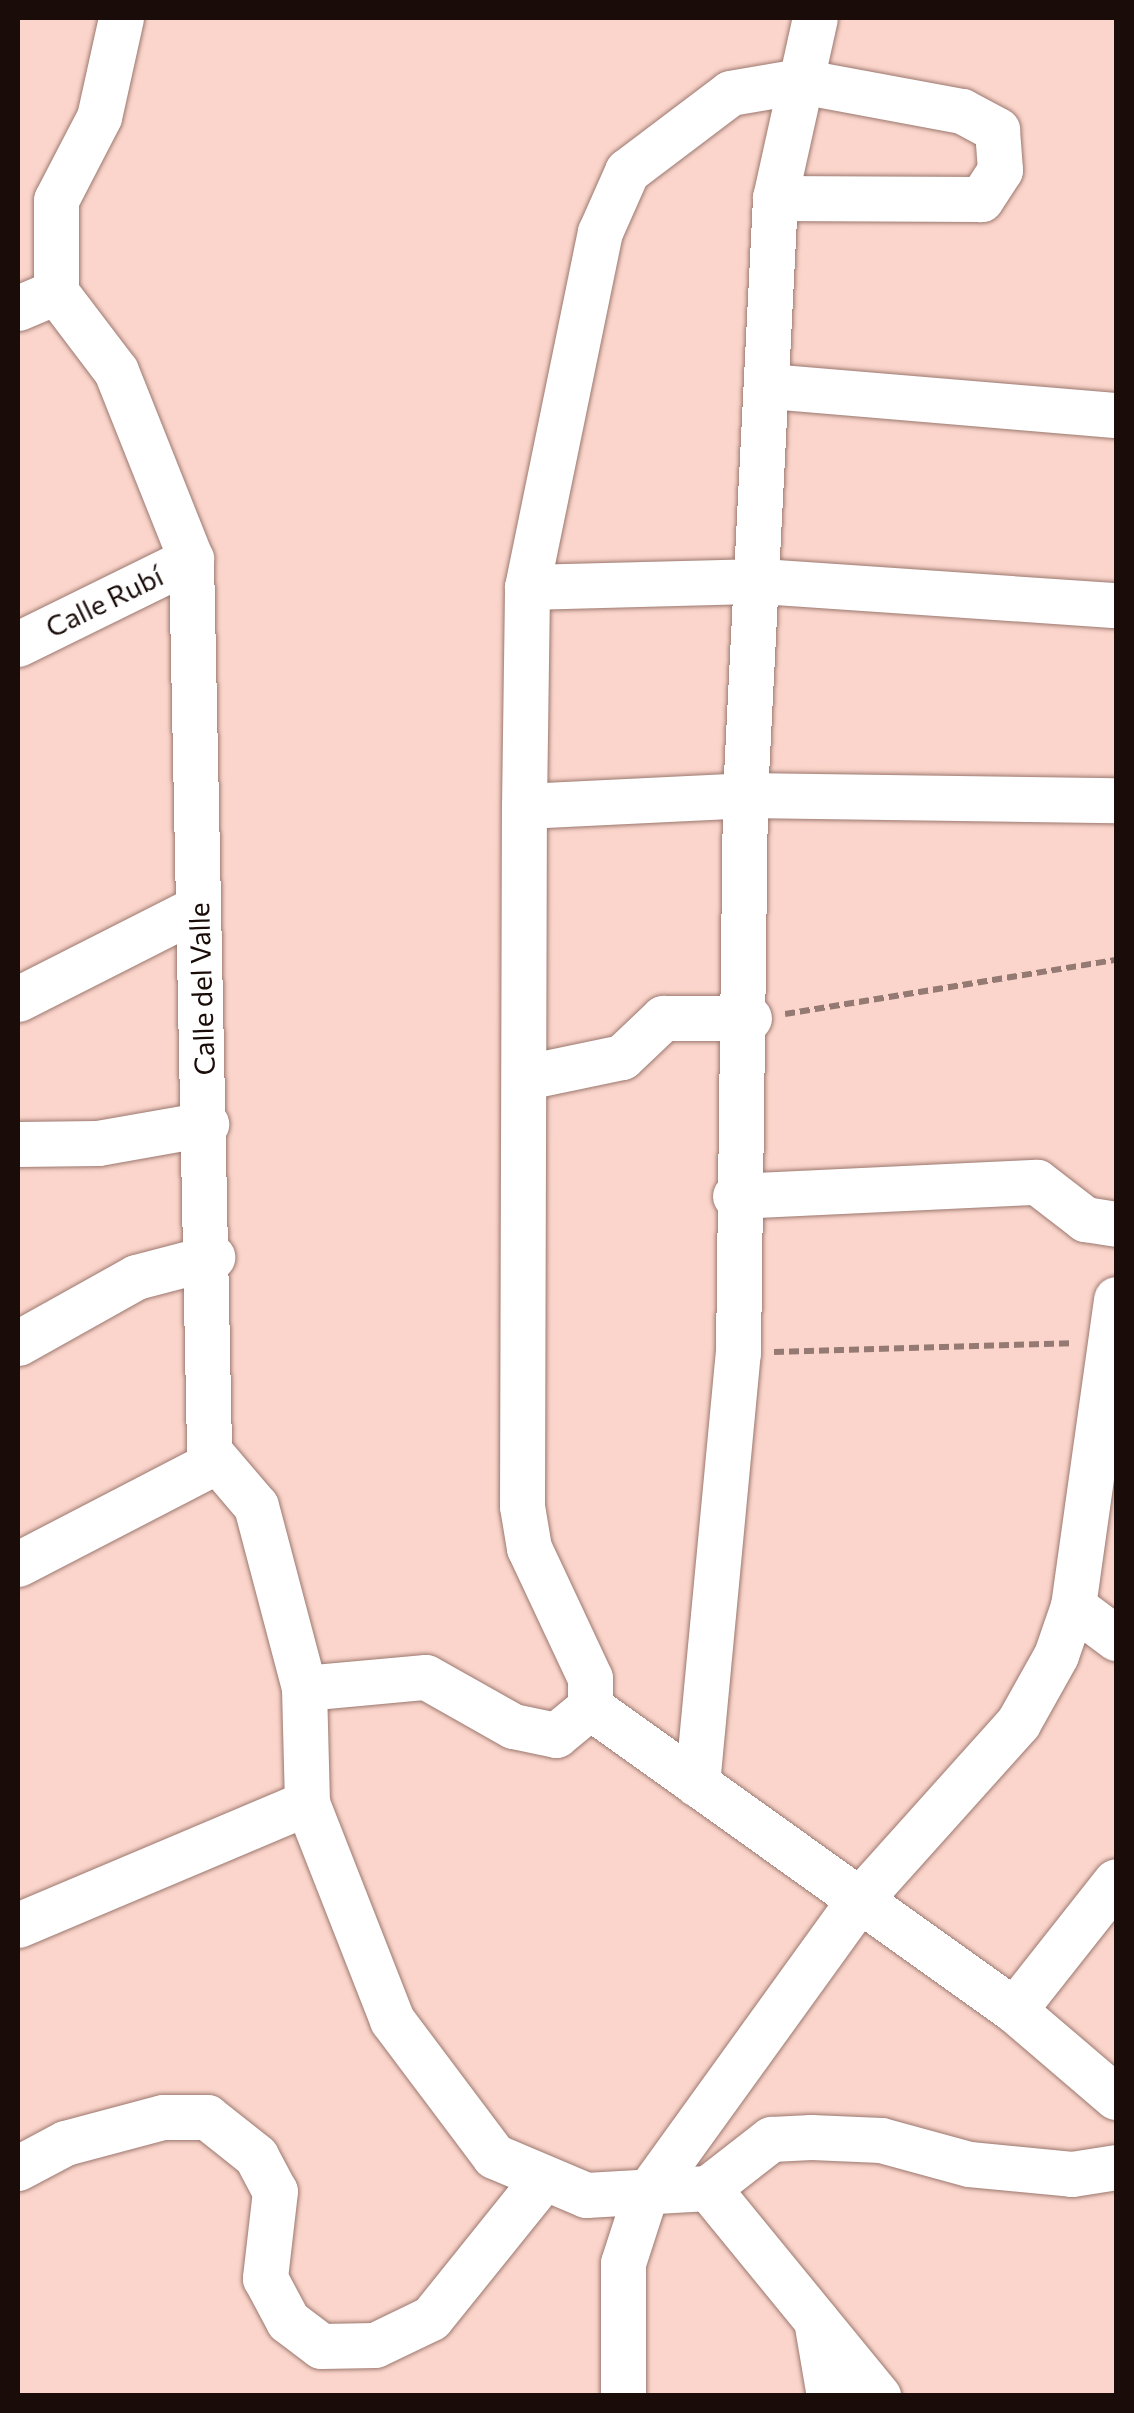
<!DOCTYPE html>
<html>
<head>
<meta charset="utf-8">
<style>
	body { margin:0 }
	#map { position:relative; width:1134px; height:2413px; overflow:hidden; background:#fbd5cb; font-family:Commissioner,sans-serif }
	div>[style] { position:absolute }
	.path>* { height:6px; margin-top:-3px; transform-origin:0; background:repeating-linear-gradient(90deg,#947a73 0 10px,transparent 0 15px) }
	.roads { filter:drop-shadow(0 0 2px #9b786f) drop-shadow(0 0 2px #9b786f) }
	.minor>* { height:45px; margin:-22.5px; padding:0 22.5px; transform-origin:22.5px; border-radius:22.5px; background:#fff }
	span { translate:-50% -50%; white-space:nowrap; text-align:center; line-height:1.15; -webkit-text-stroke:8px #fff; paint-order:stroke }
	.street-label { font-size:28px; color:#190c09 }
	.frame { position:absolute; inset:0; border:20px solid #190c09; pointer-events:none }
</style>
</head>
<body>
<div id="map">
	<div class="path">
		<div style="left:785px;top:1014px;width:335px;rotate:-9.3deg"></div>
		<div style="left:774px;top:1352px;width:298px;rotate:-1.7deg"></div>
	</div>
	<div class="roads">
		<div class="minor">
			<div style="left:121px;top:18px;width:101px;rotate:102.5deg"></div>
			<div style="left:99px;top:117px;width:93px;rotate:117.4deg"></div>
			<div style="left:56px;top:200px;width:92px;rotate:90deg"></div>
			<div style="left:56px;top:292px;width:99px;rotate:52.8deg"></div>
			<div style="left:116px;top:371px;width:202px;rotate:68.3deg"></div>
			<div style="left:191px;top:559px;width:892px;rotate:88.84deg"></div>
			<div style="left:209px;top:1451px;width:72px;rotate:49.5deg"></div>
			<div style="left:256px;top:1506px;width:188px;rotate:75.2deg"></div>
			<div style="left:304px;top:1688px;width:115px;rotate:88.5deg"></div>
			<div style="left:307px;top:1803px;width:233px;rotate:68.6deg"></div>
			<div style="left:392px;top:2020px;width:170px;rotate:53.1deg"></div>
			<div style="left:494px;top:2156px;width:100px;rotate:23deg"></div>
			<div style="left:586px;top:2195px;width:122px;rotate:-3.3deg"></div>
			<div style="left:708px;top:2188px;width:269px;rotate:50.7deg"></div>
			<div style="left:18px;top:308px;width:41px;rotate:-22.8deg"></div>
			<div style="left:769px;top:386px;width:348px;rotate:4.8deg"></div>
			<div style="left:527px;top:587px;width:234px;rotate:-1.5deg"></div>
			<div style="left:761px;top:581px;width:356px;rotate:3.9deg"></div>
			<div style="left:18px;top:644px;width:193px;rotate:-26.2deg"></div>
			<div style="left:524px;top:806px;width:221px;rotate:-2.8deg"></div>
			<div style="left:745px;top:795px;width:371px;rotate:0.8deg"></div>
			<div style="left:18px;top:999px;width:201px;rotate:-26.9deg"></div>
			<div style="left:526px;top:1077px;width:98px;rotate:-11.8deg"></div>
			<div style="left:622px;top:1057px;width:57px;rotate:-43.6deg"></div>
			<div style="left:663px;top:1018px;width:86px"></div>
			<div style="left:18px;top:1144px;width:80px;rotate:-0.7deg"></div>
			<div style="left:98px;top:1143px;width:110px;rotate:-10deg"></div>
			<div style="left:735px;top:1196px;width:302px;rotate:-2.7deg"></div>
			<div style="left:1037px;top:1182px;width:61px;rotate:37.6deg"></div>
			<div style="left:1085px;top:1219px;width:31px;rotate:9deg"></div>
			<div style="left:18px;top:1343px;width:135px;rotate:-29.2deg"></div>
			<div style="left:136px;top:1277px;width:79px;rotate:-14.7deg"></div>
			<div style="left:18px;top:1564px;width:220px;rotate:-27.4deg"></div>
			<div style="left:1073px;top:1606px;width:54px;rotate:36.7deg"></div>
			<div style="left:304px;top:1688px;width:122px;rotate:-5.2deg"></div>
			<div style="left:426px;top:1677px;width:100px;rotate:29.4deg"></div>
			<div style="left:513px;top:1726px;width:44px;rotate:11.8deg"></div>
			<div style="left:556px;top:1735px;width:44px;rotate:-39.5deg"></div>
			<div style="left:590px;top:1707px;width:29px;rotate:-90deg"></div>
			<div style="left:590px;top:1678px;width:144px;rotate:-115.1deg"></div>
			<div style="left:529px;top:1548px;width:43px;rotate:-99.5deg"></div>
			<div style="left:522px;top:1506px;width:700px;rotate:-89.84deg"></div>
			<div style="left:524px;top:806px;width:219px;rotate:-89.2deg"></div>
			<div style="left:527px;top:587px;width:362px;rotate:-78.4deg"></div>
			<div style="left:600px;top:232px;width:67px;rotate:-66.1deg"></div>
			<div style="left:627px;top:171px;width:129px;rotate:-37.1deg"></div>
			<div style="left:730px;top:93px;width:71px;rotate:-9.7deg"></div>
			<div style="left:800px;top:81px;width:165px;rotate:10.5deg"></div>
			<div style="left:962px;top:111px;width:40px;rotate:28deg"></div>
			<div style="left:997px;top:130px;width:40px;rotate:85.7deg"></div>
			<div style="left:1000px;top:170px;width:35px;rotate:123deg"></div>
			<div style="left:981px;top:199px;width:206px;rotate:-179.7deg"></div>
			<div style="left:590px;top:1707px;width:521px;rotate:35.55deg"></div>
			<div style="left:1014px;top:2010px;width:134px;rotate:40.5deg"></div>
			<div style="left:697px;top:1784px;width:433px;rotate:-84.6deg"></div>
			<div style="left:738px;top:1353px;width:558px;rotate:-89.28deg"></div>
			<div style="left:745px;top:795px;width:598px;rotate:-87.12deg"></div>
			<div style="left:775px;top:198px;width:184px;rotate:-77.5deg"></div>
			<div style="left:18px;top:1925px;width:314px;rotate:-22.9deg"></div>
			<div style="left:1014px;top:2010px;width:164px;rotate:-51.7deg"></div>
			<div style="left:18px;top:2168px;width:53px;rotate:-28deg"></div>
			<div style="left:65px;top:2143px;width:101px;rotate:-14.9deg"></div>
			<div style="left:163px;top:2117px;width:44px"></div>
			<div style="left:207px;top:2117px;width:63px;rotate:38.5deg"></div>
			<div style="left:256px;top:2156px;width:40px;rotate:62deg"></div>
			<div style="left:275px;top:2191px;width:88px;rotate:96.6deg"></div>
			<div style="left:265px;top:2278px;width:49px;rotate:61.9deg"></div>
			<div style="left:288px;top:2321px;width:41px;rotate:37.1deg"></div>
			<div style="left:321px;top:2346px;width:54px;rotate:-1.1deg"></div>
			<div style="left:375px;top:2345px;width:62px;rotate:-25.7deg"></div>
			<div style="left:431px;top:2318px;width:176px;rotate:-51.2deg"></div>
			<div style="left:708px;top:2188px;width:80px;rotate:-37.9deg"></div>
			<div style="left:771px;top:2139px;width:40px;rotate:-2.9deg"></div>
			<div style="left:811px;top:2137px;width:70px;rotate:2.5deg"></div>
			<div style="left:881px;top:2140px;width:91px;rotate:15.3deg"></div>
			<div style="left:969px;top:2164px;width:103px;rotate:5.5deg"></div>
			<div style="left:1072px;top:2174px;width:45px;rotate:-9deg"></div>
			<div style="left:816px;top:2320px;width:77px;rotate:80.3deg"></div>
			<div style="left:623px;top:2396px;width:133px;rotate:-90deg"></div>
			<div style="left:623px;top:2263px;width:68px;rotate:-72.1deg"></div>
			<div style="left:644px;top:2198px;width:369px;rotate:-54.2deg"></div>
			<div style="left:860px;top:1899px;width:237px;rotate:-48.1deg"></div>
			<div style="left:1018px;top:1723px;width:78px;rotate:-60.8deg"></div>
			<div style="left:1056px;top:1655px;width:52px;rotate:-70.9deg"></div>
			<div style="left:1073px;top:1606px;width:310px;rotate:-82deg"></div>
		</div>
	</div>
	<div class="street-label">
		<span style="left:104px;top:601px;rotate:-26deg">Calle Rubí</span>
		<span style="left:201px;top:989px;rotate:-92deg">Calle del Valle</span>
	</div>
	<div class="frame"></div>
</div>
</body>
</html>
